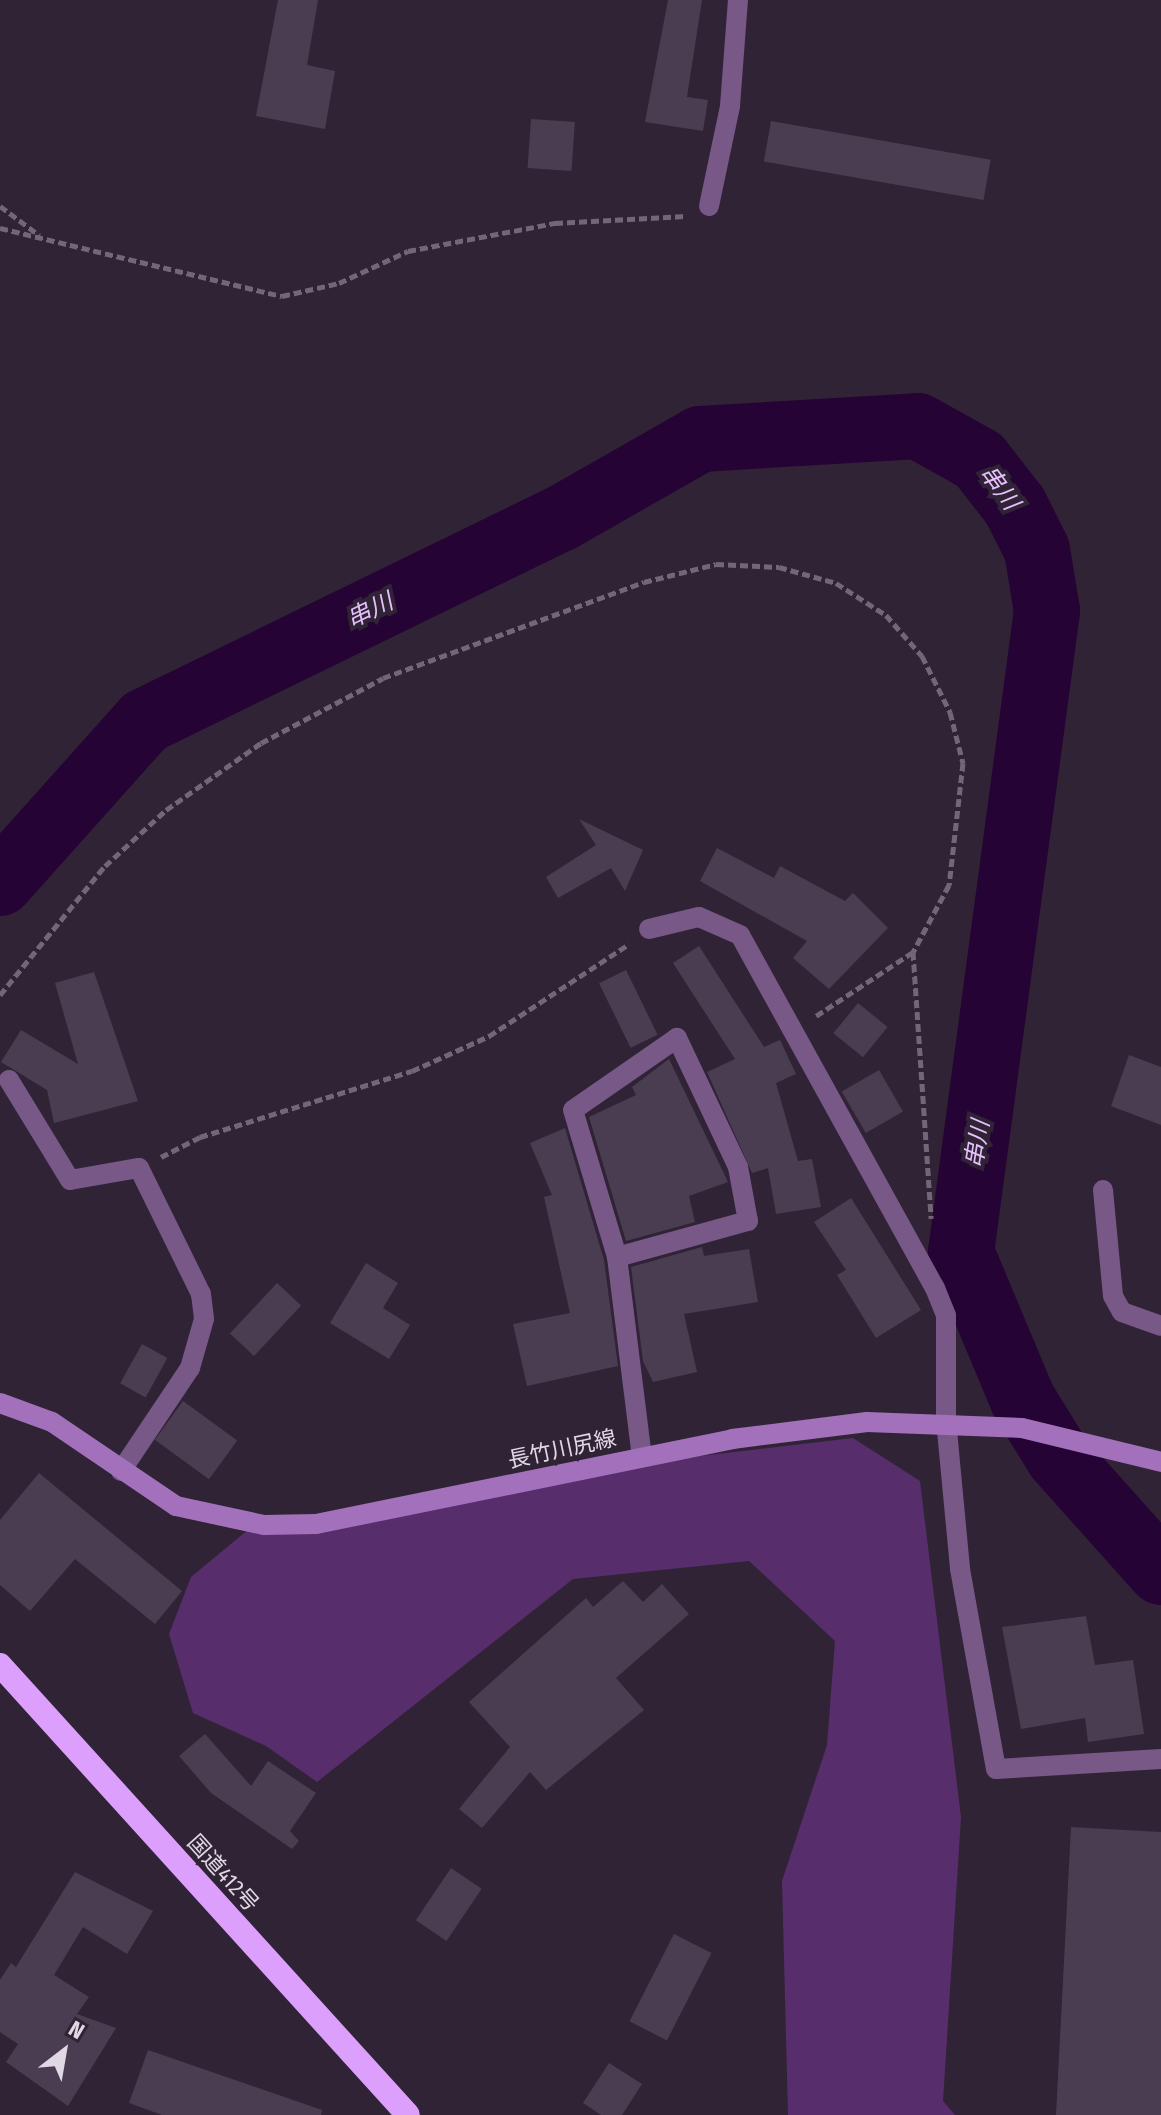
<!DOCTYPE html>
<html>
<head>
<meta charset="utf-8">
<style>
	body { margin:0 }
	#map { position:relative; width:1161px; height:2115px; overflow:hidden; background:#302336; font-family:"Fira Sans Condensed","Noto Sans JP",sans-serif }
	div>[style] { position:absolute }
	.green>* { inset:0; background:#572e6b }
	.river>* { height:66px; margin:-33px; padding:0 33px; transform-origin:33px; border-radius:33px; background:#260335 }
	.building>* { inset:0; background:#4a3d52; transform-origin:0 0 }
	.path>* { height:5px; margin-top:-2.5px; transform-origin:0; background:repeating-linear-gradient(90deg,#726777 0 8px,transparent 0 12px) }
	.street>* { height:20px; margin:-10px; padding:0 10px; transform-origin:10px; border-radius:10px; background:#775887 }
	.secondary>* { height:20px; margin:-10px; padding:0 10px; transform-origin:10px; border-radius:10px; background:#a371bc }
	.highway>* { height:24px; margin:-12px; padding:0 12px; transform-origin:12px; border-radius:12px; background:#dc9ffc }
	span { translate:-50% -50%; white-space:nowrap; text-align:center; line-height:1.15; -webkit-text-stroke:8px #302336; paint-order:stroke }
	.street-label { font-size:22px; color:#e0d8e4 }
	.water-label { font-size:24px; color:#e5bffa; font-style:italic }
	.north { position:absolute; left:24px; top:2011px; width:80px; height:80px; -webkit-text-stroke:6px #302336; paint-order:stroke; rotate:31deg; font-size:22px; font-weight:700; line-height:32px; text-align:center; color:#e0d8e4 }
	.north::after { content:''; display:block; margin:auto; width:28px; height:36px; background:#e0d8e4; clip-path:polygon(50% 0,100% 100%,50% 72%,0 100%) }
</style>
</head>
<body>
<div id="map">
	<div class="green">
		<div style="clip-path:polygon(853px 1438px,920px 1481px,961px 1817px,943px 2101px,955px 2115px,788px 2115px,782px 1881px,827px 1745px,835px 1641px,749px 1561px,573px 1579px,317px 1782px,266px 1746px,193px 1713px,169px 1634px,191px 1577px,249px 1529px,607px 1467px)"></div>
	</div>
	<div class="river">
		<div style="left:0;top:883px;width:217px;rotate:-48.2deg"></div>
		<div style="left:145px;top:721px;width:462px;rotate:-26deg"></div>
		<div style="left:560px;top:519px;width:161px;rotate:-29.7deg"></div>
		<div style="left:700px;top:439px;width:218px;rotate:-3.4deg"></div>
		<div style="left:918px;top:426px;width:70px;rotate:29.1deg"></div>
		<div style="left:979px;top:460px;width:58px;rotate:52deg"></div>
		<div style="left:1015px;top:506px;width:49px;rotate:63.4deg"></div>
		<div style="left:1037px;top:550px;width:62px;rotate:80.7deg"></div>
		<div style="left:1047px;top:611px;width:647px;rotate:97.64deg"></div>
		<div style="left:961px;top:1252px;width:160px;rotate:67.3deg"></div>
		<div style="left:1023px;top:1400px;width:68px;rotate:58.2deg"></div>
		<div style="left:1059px;top:1458px;width:153px;rotate:48.2deg"></div>
	</div>
	<div class="building">
		<div style="clip-path:polygon(278px 0,318px 0,307px 65px,335px 71px,325px 129px,256px 116px)"></div>
		<div style="clip-path:polygon(668px 0,702px 0,687px 97px,708px 100px,703px 131px,645px 122px)"></div>
		<div style="left:531px;top:119px;width:44px;height:49px;rotate:4deg"></div>
		<div style="left:771px;top:121px;width:223px;height:41px;rotate:10deg"></div>
		<div style="clip-path:polygon(579px 819px,643px 850px,625px 891px,611px 868px,558px 898px,546px 877px,596px 845px)"></div>
		<div style="clip-path:polygon(717px 848px,774px 878px,780px 866px,845px 901px,853px 893px,888px 928px,829px 989px,793px 958px,807px 941px,700px 881px)"></div>
		<div style="clip-path:polygon(699px 946px,764px 1047px,780px 1040px,796px 1074px,776px 1083px,798px 1161px,812px 1159px,821px 1207px,776px 1214px,768px 1168px,752px 1173px,707px 1072px,735px 1059px,673px 963px)"></div>
		<div style="left:626px;top:970px;width:72px;height:30px;rotate:64deg"></div>
		<div style="clip-path:polygon(94px 972px,138px 1101px,54px 1123px,47px 1090px,1px 1062px,21px 1030px,78px 1064px,55px 983px)"></div>
		<div style="left:858px;top:1003px;width:38px;height:39px;rotate:39deg"></div>
		<div style="clip-path:polygon(1129px 1055px,1161px 1067px,1161px 1125px,1111px 1106px)"></div>
		<div style="clip-path:polygon(669px 1059px,728px 1182px,689px 1196px,695px 1222px,626px 1241px,589px 1117px,636px 1095px,632px 1087px)"></div>
		<div style="left:879px;top:1070px;width:48px;height:43px;rotate:60deg"></div>
		<div style="clip-path:polygon(565px 1128px,604px 1260px,618px 1366px,527px 1386px,513px 1324px,570px 1313px,544px 1197px,552px 1195px,530px 1143px)"></div>
		<div style="clip-path:polygon(851px 1198px,921px 1310px,876px 1338px,837px 1275px,846px 1270px,814px 1222px)"></div>
		<div style="clip-path:polygon(702px 1247px,704px 1256px,749px 1249px,758px 1302px,684px 1314px,697px 1372px,653px 1382px,643px 1361px,631px 1267px)"></div>
		<div style="clip-path:polygon(366px 1263px,398px 1283px,383px 1308px,410px 1325px,389px 1359px,330px 1323px)"></div>
		<div style="left:277px;top:1283px;width:33px;height:69px;rotate:43deg"></div>
		<div style="left:142px;top:1344px;width:29px;height:45px;rotate:29deg"></div>
		<div style="left:183px;top:1401px;width:67px;height:48px;rotate:36deg"></div>
		<div style="clip-path:polygon(39px 1473px,182px 1591px,155px 1624px,75px 1559px,30px 1611px,0 1585px,0 1520px)"></div>
		<div style="clip-path:polygon(623px 1581px,643px 1602px,662px 1584px,689px 1614px,616px 1678px,644px 1710px,546px 1790px,530px 1772px,482px 1828px,459px 1809px,510px 1747px,469px 1702px,586px 1598px,593px 1607px)"></div>
		<div style="clip-path:polygon(1086px 1616px,1095px 1665px,1133px 1660px,1144px 1734px,1088px 1742px,1085px 1718px,1021px 1729px,1002px 1627px)"></div>
		<div style="clip-path:polygon(205px 1734px,251px 1786px,268px 1761px,316px 1793px,290px 1831px,299px 1841px,292px 1849px,211px 1793px,179px 1756px)"></div>
		<div style="clip-path:polygon(1071px 1827px,1161px 1832px,1161px 2115px,1056px 2115px)"></div>
		<div style="left:451px;top:1868px;width:37px;height:63px;rotate:34deg"></div>
		<div style="clip-path:polygon(75px 1872px,153px 1911px,127px 1954px,83px 1927px,54px 1975px,89px 1997px,77px 2014px,116px 2028px,68px 2106px,6px 2062px,18px 2044px,0 2032px,0 1980px,11px 1963px,16px 1967px)"></div>
		<div style="left:674px;top:1934px;width:42px;height:98px;rotate:27deg"></div>
		<div style="clip-path:polygon(148px 2050px,322px 2110px,321px 2115px,162px 2115px,129px 2103px)"></div>
		<div style="clip-path:polygon(609px 2063px,642px 2084px,622px 2115px,601px 2115px,583px 2103px)"></div>
	</div>
	<div class="path">
		<div style="left:0;top:206px;width:49px;rotate:36.6deg"></div>
		<div style="left:0;top:228px;width:290px;rotate:13.6deg"></div>
		<div style="left:282px;top:296px;width:58px;rotate:-12.8deg"></div>
		<div style="left:339px;top:283px;width:76px;rotate:-24.9deg"></div>
		<div style="left:408px;top:251px;width:150px;rotate:-10.8deg"></div>
		<div style="left:555px;top:223px;width:131px;rotate:-3.1deg"></div>
		<div style="left:913px;top:952px;width:267px;rotate:86.1deg"></div>
		<div style="left:0;top:995px;width:166px;rotate:-50.9deg"></div>
		<div style="left:105px;top:866px;width:83px;rotate:-42.6deg"></div>
		<div style="left:166px;top:810px;width:116px;rotate:-35.2deg"></div>
		<div style="left:261px;top:743px;width:138px;rotate:-28deg"></div>
		<div style="left:383px;top:678px;width:278px;rotate:-20.2deg"></div>
		<div style="left:644px;top:582px;width:74px;rotate:-14deg"></div>
		<div style="left:716px;top:564px;width:63px;rotate:2.7deg"></div>
		<div style="left:779px;top:567px;width:59px;rotate:15.7deg"></div>
		<div style="left:836px;top:583px;width:59px;rotate:32.6deg"></div>
		<div style="left:886px;top:615px;width:55px;rotate:48.7deg"></div>
		<div style="left:922px;top:656px;width:63px;rotate:63.4deg"></div>
		<div style="left:950px;top:712px;width:53px;rotate:75.7deg"></div>
		<div style="left:963px;top:763px;width:123px;rotate:96.5deg"></div>
		<div style="left:949px;top:885px;width:76px;rotate:118.2deg"></div>
		<div style="left:913px;top:952px;width:116px;rotate:146.6deg"></div>
		<div style="left:161px;top:1157px;width:44px;rotate:-27.1deg"></div>
		<div style="left:200px;top:1137px;width:222px;rotate:-17.3deg"></div>
		<div style="left:412px;top:1071px;width:85px;rotate:-24.4deg"></div>
		<div style="left:489px;top:1036px;width:168px;rotate:-33.3deg"></div>
	</div>
	<div class="street">
		<div style="left:709px;top:206px;width:102px;rotate:-78.1deg"></div>
		<div style="left:730px;top:106px;width:106px;rotate:-85.7deg"></div>
		<div style="left:649px;top:929px;width:51px;rotate:-13.5deg"></div>
		<div style="left:699px;top:917px;width:45px;rotate:23.7deg"></div>
		<div style="left:740px;top:935px;width:403px;rotate:61.1deg"></div>
		<div style="left:935px;top:1288px;width:29px;rotate:68deg"></div>
		<div style="left:946px;top:1315px;width:105px;rotate:90deg"></div>
		<div style="left:946px;top:1420px;width:150px;rotate:84.6deg"></div>
		<div style="left:960px;top:1569px;width:203px;rotate:79.8deg"></div>
		<div style="left:996px;top:1769px;width:165px;rotate:-3.5deg"></div>
		<div style="left:9px;top:1080px;width:117px;rotate:58.6deg"></div>
		<div style="left:70px;top:1180px;width:70px;rotate:-9.9deg"></div>
		<div style="left:139px;top:1168px;width:140px;rotate:63.8deg"></div>
		<div style="left:201px;top:1294px;width:25px;rotate:83deg"></div>
		<div style="left:204px;top:1319px;width:51px;rotate:105.9deg"></div>
		<div style="left:190px;top:1368px;width:124px;rotate:123.8deg"></div>
		<div style="left:1103px;top:1190px;width:106px;rotate:84.6deg"></div>
		<div style="left:1113px;top:1296px;width:18px;rotate:61deg"></div>
		<div style="left:1122px;top:1312px;width:41px;rotate:19.7deg"></div>
		<div style="left:617px;top:1257px;width:136px;rotate:-15.4deg"></div>
		<div style="left:748px;top:1221px;width:55px;rotate:-100.5deg"></div>
		<div style="left:738px;top:1167px;width:143px;rotate:-115.3deg"></div>
		<div style="left:677px;top:1038px;width:126px;rotate:145.3deg"></div>
		<div style="left:573px;top:1110px;width:153px;rotate:73.3deg"></div>
		<div style="left:617px;top:1257px;width:202px;rotate:82.9deg"></div>
	</div>
	<div class="secondary">
		<div style="left:0;top:1403px;width:55px;rotate:20.1deg"></div>
		<div style="left:52px;top:1422px;width:150px;rotate:34.1deg"></div>
		<div style="left:176px;top:1506px;width:90px;rotate:12.2deg"></div>
		<div style="left:264px;top:1525px;width:52px;rotate:-1.1deg"></div>
		<div style="left:316px;top:1524px;width:425px;rotate:-11.5deg"></div>
		<div style="left:732px;top:1439px;width:136px;rotate:-7.2deg"></div>
		<div style="left:867px;top:1422px;width:155px;rotate:2.2deg"></div>
		<div style="left:1022px;top:1428px;width:143px;rotate:13.7deg"></div>
	</div>
	<div class="highway">
		<div style="left:0;top:1665px;width:607px;rotate:47.8deg"></div>
	</div>
	<div class="street-label">
		<span style="left:562px;top:1449px;rotate:-12deg">長竹川尻線</span>
		<span style="left:223px;top:1873px;rotate:48deg">国道412号</span>
	</div>
	<div class="water-label">
		<span style="left:999px;top:488px;rotate:54deg">串川</span>
		<span style="left:370px;top:611px;rotate:-26deg">串川</span>
		<span style="left:978px;top:1144px;rotate:-81deg">串川</span>
	</div>
	<div class="north">N</div>
</div>
</body>
</html>
